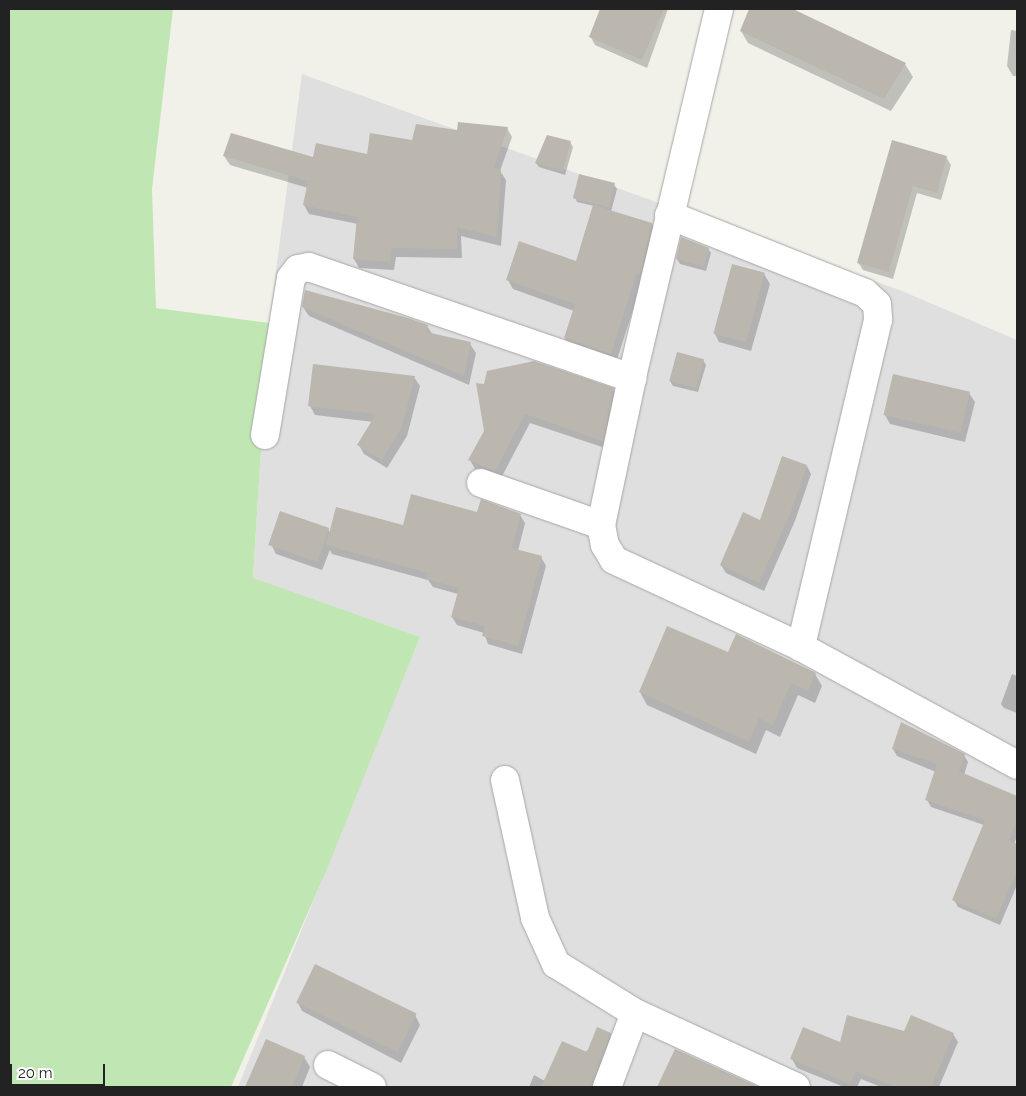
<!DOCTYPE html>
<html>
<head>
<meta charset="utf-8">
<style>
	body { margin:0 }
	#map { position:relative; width:1026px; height:1096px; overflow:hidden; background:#f1f1e9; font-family:Raleway,sans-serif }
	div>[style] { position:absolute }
	.residential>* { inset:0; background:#e0dfdf }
	.grass>* { inset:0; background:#c0e7b3 }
	.shadow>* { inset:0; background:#0003 }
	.building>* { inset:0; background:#bbb7af; transform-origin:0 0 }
	.roads { filter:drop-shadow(0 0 1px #a6a6a6) drop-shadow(0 0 1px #a6a6a6) }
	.minor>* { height:28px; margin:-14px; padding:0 14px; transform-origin:14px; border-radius:14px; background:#fff }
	span { translate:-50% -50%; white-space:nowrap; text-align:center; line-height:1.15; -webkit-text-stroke:5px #fff; paint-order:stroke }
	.frame { position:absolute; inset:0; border:10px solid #222; pointer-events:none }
	.scale { position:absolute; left:10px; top:1064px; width:95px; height:22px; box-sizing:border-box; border:2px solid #222; border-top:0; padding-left:6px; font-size:15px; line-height:18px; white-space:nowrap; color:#222; -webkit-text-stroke:4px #fff; paint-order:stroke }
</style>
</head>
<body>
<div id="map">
	<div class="residential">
		<div style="clip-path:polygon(302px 74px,902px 291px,1017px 340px,1017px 1087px,238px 1087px,420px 637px,253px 579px,269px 323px)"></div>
	</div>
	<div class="grass">
		<div style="clip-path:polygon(9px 9px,173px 9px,152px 189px,156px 308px,269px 323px,253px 578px,420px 637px,327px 869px,231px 1087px,9px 1087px)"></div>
	</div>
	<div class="shadow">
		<div style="clip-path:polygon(602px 9px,668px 9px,647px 68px,595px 45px,590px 36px)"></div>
		<div style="clip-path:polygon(750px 9px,790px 9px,905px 64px,913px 77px,891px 111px,748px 43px,741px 31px)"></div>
		<div style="clip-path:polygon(1011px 30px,1017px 31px,1017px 76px,1013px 76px,1007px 66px)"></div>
		<div style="clip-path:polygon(507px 128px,512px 137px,500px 171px,506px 180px,501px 246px,461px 236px,462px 258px,396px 257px,394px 270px,359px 268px,354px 259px,358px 224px,309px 214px,304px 205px,308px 188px,230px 165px,224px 156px,314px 159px,368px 155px,458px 132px)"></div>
		<div style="clip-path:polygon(570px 142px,573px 147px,565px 175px,539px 167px,536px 163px)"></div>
		<div style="clip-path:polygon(893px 142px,946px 157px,951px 165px,941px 200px,917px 193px,893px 279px,863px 270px,858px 262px)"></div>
		<div style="clip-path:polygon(614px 184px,617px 189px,611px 212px,652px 224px,657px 234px,616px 363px,571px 348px,565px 338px,574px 311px,513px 289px,508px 280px,577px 263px,594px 206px,577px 202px,575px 197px)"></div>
		<div style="clip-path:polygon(708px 249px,711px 253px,706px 271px,680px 264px,677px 259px)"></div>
		<div style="clip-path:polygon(764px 274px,770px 284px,751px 351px,719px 342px,714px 332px)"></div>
		<div style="clip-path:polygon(303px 307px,427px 326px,433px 335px,470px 344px,476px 353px,469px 385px,309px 316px)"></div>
		<div style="clip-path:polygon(703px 360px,706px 365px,698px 392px,673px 386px,670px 381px)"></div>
		<div style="clip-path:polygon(314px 366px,414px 377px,420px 386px,407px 436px,387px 468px,364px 454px,359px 445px,373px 422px,315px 415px,310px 406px)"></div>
		<div style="clip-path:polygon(485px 385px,613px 389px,618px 398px,608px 449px,530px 423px,500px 480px,489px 477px,475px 469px,470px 460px,486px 431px)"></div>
		<div style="clip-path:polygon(969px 393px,975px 402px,965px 442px,890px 424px,885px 415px)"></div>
		<div style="clip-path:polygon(807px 466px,811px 474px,795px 521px,764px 591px,726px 573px,721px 565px)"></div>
		<div style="clip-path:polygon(478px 514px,520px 515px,525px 523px,518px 551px,541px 557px,546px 566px,522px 654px,488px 644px,484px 633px,457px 625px,452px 617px,458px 594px,433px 587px,428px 580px,332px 554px,330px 550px,322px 570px,276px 554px,271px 544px,328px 529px,330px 533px,404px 527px)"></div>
		<div style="clip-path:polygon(729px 653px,815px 674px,822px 686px,815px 703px,798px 695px,780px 737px,766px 730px,756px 754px,647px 705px,640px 692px)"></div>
		<div style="clip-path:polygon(1012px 674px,1017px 676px,1017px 713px,1004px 708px,1001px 704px)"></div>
		<div style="clip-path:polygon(893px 749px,964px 755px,968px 762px,964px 775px,1017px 798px,1017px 836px,1014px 844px,1017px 846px,1017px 885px,1000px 925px,958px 907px,954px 900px,984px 825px,931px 807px,927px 800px,936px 772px,897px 756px)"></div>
		<div style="clip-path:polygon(297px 1001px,415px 1015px,420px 1025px,401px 1063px,302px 1011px)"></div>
		<div style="clip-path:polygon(905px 1032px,953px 1034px,958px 1042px,939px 1087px,881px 1087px,861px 1079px,857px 1087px,844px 1087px,797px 1068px,792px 1059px,841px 1044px)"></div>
		<div style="clip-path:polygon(610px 1034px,615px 1043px,598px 1087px,529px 1087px,534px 1075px,545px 1081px)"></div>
		<div style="clip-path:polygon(266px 1040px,304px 1057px,310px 1067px,302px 1087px,246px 1087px)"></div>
		<div style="clip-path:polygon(676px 1050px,756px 1087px,658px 1087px)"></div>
	</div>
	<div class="building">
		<div style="clip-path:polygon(600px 9px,664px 9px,642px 60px,589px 37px)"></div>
		<div style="clip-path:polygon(749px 9px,793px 9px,906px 63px,884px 99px,740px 31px)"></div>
		<div style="clip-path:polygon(458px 122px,508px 127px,494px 167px,501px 170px,497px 237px,457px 227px,457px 249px,392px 248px,390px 262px,353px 259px,357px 217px,303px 205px,308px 181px,223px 156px,231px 133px,313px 157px,316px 143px,367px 154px,370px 133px,412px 140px,416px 124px,457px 130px)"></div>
		<div style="clip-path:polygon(547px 135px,571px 141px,563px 171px,535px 163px)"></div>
		<div style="clip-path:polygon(892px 140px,947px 156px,937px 193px,913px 186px,889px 272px,857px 263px)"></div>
		<div style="left:579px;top:174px;width:37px;height:25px;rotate:14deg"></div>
		<div style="clip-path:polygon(593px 205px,652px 223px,640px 275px,636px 274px,611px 354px,564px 338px,575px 304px,506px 280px,519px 241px,576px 261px)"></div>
		<div style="clip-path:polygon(681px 237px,709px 248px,704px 267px,676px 259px)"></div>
		<div style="left:732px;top:264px;width:34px;height:72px;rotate:15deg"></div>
		<div style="clip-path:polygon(305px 290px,408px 318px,428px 325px,426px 332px,471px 342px,464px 376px,302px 307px)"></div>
		<div style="left:677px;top:352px;width:28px;height:30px;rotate:15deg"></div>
		<div style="clip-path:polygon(534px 361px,614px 388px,603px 441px,525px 414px,495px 471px,468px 460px,484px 431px,476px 383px,484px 384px,487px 371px)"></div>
		<div style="clip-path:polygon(313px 364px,415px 376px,402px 427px,382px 460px,357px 445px,376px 414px,308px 406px)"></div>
		<div style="left:893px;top:374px;width:79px;height:42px;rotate:13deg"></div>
		<div style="clip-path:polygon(782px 456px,807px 465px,791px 512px,759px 583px,720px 565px,743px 512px,760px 520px)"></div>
		<div style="clip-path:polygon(411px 494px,477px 512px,481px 499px,521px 514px,512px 548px,542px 556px,518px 646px,482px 636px,485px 626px,451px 617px,459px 588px,426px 579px,428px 573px,326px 545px,336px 507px,403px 525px)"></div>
		<div style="left:280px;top:511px;width:52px;height:36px;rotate:19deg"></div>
		<div style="clip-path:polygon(667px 626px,728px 652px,736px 634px,816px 673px,808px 691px,791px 683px,773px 725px,759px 718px,749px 742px,639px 692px)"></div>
		<div style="clip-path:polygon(901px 722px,965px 754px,959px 771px,956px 770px,1017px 796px,1017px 821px,1009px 840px,1017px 844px,1017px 871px,996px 919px,952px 900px,985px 820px,925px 800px,937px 764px,892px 749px)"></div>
		<div style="left:315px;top:964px;width:113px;height:43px;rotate:26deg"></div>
		<div style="clip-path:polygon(847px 1015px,904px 1031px,911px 1015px,954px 1033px,931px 1087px,895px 1087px,856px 1071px,850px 1084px,790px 1059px,803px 1027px,840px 1042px)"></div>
		<div style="clip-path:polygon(597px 1027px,611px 1033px,592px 1087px,541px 1087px,562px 1041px,587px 1052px)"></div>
		<div style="clip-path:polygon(266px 1039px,305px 1056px,292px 1087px,245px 1087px)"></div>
		<div style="clip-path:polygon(675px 1049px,759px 1087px,657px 1087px)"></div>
	</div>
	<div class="roads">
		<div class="minor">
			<div style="left:719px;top:9px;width:379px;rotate:103.3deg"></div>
			<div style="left:632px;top:378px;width:150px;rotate:101.9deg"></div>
			<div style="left:601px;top:525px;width:20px;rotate:79deg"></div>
			<div style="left:605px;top:545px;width:17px;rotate:59deg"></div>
			<div style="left:614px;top:560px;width:206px;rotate:24.9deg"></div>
			<div style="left:801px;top:647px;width:246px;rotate:28.6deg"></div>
			<div style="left:669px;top:215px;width:211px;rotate:21.7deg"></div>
			<div style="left:865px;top:293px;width:16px;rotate:43deg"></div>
			<div style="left:877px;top:304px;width:16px;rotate:86deg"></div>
			<div style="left:878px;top:320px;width:336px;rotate:103.3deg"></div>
			<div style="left:265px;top:435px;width:159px;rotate:-80.6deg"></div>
			<div style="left:291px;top:278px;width:11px;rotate:-52deg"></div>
			<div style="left:298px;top:269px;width:11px;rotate:-10deg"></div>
			<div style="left:309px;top:267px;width:342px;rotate:19deg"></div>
			<div style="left:481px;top:483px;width:127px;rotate:19.3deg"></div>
			<div style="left:505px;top:780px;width:141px;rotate:77.7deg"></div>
			<div style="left:535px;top:918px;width:51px;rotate:65.5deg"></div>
			<div style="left:556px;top:964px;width:93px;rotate:31.8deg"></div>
			<div style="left:635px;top:1013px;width:177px;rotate:24.7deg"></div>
			<div style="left:328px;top:1065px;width:49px;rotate:26.6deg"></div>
			<div style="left:607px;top:1087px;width:79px;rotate:-69.3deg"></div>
		</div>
	</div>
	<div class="frame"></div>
	<div class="scale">20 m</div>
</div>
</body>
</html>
